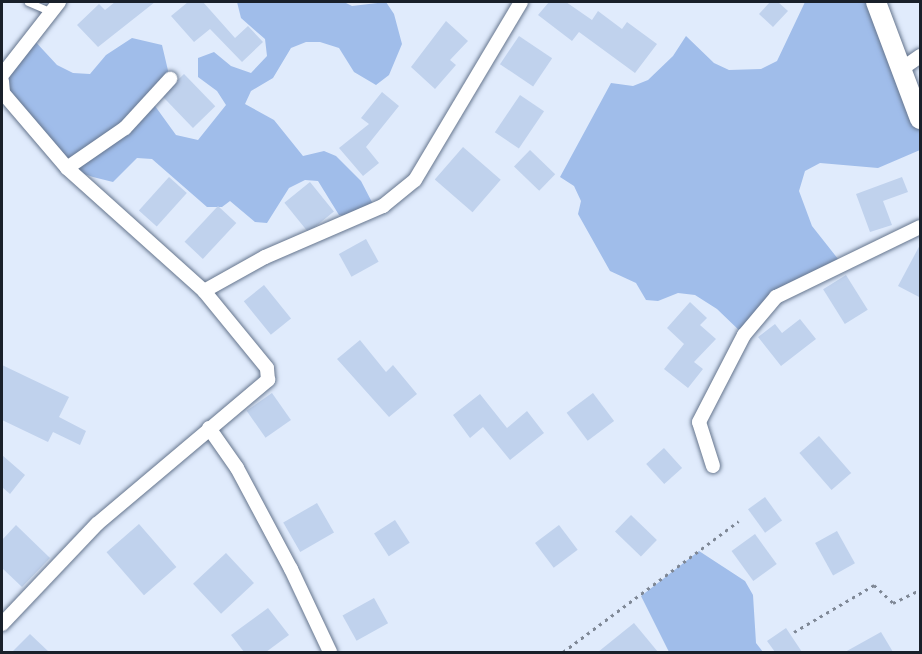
<!DOCTYPE html>
<html>
<head>
<meta charset="utf-8">
<style>
	body { margin:0 }
	#map { position:relative; width:922px; height:654px; overflow:hidden; background:#e0ebfc; font-family:Roboto,sans-serif }
	div>[style] { position:absolute }
	.green>* { inset:0; background:#a0bdea }
	.building>* { inset:0; background:#c0d2ed; transform-origin:0 0 }
	.path>* { height:3px; margin-top:-1.5px; transform-origin:0; background:repeating-linear-gradient(90deg,#7f8896 0 3px,transparent 0 7.5px) }
	.roads { filter:drop-shadow(0 0 2px #65758d) drop-shadow(0 0 2px #65758d) }
	.lane>* { height:7px; margin:-3.5px; padding:0 3.5px; transform-origin:3.5px; border-radius:3.5px; background:#fff }
	.street>* { height:14px; margin:-7px; padding:0 7px; transform-origin:7px; border-radius:7px; background:#fff }
	.secondary>* { height:20px; margin:-10px; padding:0 10px; transform-origin:10px; border-radius:10px; background:#fff }
	span { translate:-50% -50%; white-space:nowrap; text-align:center; line-height:1.15; -webkit-text-stroke:5px #f4f7fd; paint-order:stroke }
	.frame { position:absolute; inset:0; border:3px solid #19202a; pointer-events:none }
</style>
</head>
<body>
<div id="map">
	<div class="green">
		<div style="clip-path:polygon(237px 2px,344px 2px,352px 6px,386px 2px,394px 14px,402px 44px,389px 75px,376px 85px,354px 72px,339px 48px,320px 42px,306px 42px,291px 48px,273px 78px,251px 91px,245px 104px,274px 120px,303px 156px,324px 151px,336px 156px,361px 181px,375px 208px,348px 217px,339px 215px,318px 181px,305px 180px,289px 188px,267px 223px,255px 222px,230px 201px,222px 207px,207px 207px,152px 159px,137px 158px,113px 182px,93px 177px,67px 168px,2px 81px,32px 38px,57px 65px,73px 73px,90px 74px,106px 55px,132px 38px,162px 45px,170px 79px,154px 97px,155px 106px,176px 135px,198px 140px,226px 105px,217px 91px,198px 77px,198px 58px,214px 52px,231px 66px,251px 73px,267px 56px,265px 39px,241px 18px)"></div>
		<div style="clip-path:polygon(805px 2px,876px 2px,920px 119px,920px 150px,878px 168px,820px 163px,805px 171px,799px 191px,812px 226px,842px 264px,776px 297px,744px 335px,717px 309px,695px 295px,678px 293px,658px 301px,646px 300px,636px 283px,610px 271px,578px 214px,581px 201px,574px 186px,560px 177px,611px 83px,633px 86px,648px 80px,673px 56px,686px 36px,714px 63px,729px 70px,761px 69px,777px 61px)"></div>
		<div style="clip-path:polygon(699px 551px,745px 581px,753px 595px,756px 643px,763px 652px,669px 652px,641px 596px)"></div>
	</div>
	<div class="building">
		<div style="clip-path:polygon(115px 2px,155px 2px,98px 47px,77px 25px,99px 4px,105px 10px)"></div>
		<div style="clip-path:polygon(188px 2px,203px 2px,235px 38px,248px 26px,263px 42px,242px 62px,210px 29px,194px 42px,171px 16px)"></div>
		<div style="clip-path:polygon(549px 2px,566px 2px,592px 20px,598px 11px,622px 29px,627px 22px,657px 44px,635px 73px,579px 32px,572px 41px,538px 15px)"></div>
		<div style="clip-path:polygon(770px 2px,778px 2px,788px 11px,773px 27px,759px 14px)"></div>
		<div style="clip-path:polygon(446px 21px,468px 41px,450px 60px,456px 65px,435px 89px,411px 67px)"></div>
		<div style="left:519px;top:36px;width:40px;height:34px;rotate:34deg"></div>
		<div style="left:184px;top:74px;width:45px;height:31px;rotate:46deg"></div>
		<div style="clip-path:polygon(382px 92px,399px 106px,366px 147px,379px 163px,363px 176px,339px 148px,369px 124px,361px 118px)"></div>
		<div style="left:520px;top:95px;width:29px;height:45px;rotate:34deg"></div>
		<div style="left:463px;top:147px;width:50px;height:43px;rotate:41deg"></div>
		<div style="left:530px;top:150px;width:35px;height:23px;rotate:44deg"></div>
		<div style="left:169px;top:177px;width:24px;height:45px;rotate:42deg"></div>
		<div style="clip-path:polygon(902px 177px,908px 192px,883px 201px,892px 225px,870px 232px,856px 194px)"></div>
		<div style="left:310px;top:182px;width:38px;height:33px;rotate:51deg"></div>
		<div style="left:218px;top:206px;width:25px;height:49px;rotate:43deg"></div>
		<div style="left:366px;top:239px;width:26px;height:31px;rotate:61deg"></div>
		<div style="clip-path:polygon(921px 243px,921px 298px,898px 286px)"></div>
		<div style="left:846px;top:275px;width:41px;height:27px;rotate:58deg"></div>
		<div style="left:264px;top:285px;width:43px;height:26px;rotate:51deg"></div>
		<div style="clip-path:polygon(690px 302px,707px 318px,700px 325px,716px 339px,694px 362px,703px 369px,688px 388px,664px 369px,684px 344px,667px 328px)"></div>
		<div style="clip-path:polygon(800px 319px,816px 339px,781px 366px,758px 337px,775px 324px,782px 333px)"></div>
		<div style="clip-path:polygon(360px 340px,386px 372px,393px 365px,417px 394px,389px 417px,337px 359px)"></div>
		<div style="clip-path:polygon(2px 365px,69px 397px,59px 417px,86px 431px,80px 445px,53px 432px,48px 442px,2px 420px)"></div>
		<div style="left:272px;top:393px;width:33px;height:31px;rotate:55deg"></div>
		<div style="left:593px;top:393px;width:35px;height:33px;rotate:53deg"></div>
		<div style="clip-path:polygon(480px 394px,507px 428px,527px 411px,544px 433px,510px 460px,483px 427px,470px 438px,453px 415px)"></div>
		<div style="left:819px;top:436px;width:49px;height:26px;rotate:49deg"></div>
		<div style="left:664px;top:448px;width:27px;height:24px;rotate:48deg"></div>
		<div style="clip-path:polygon(2px 455px,25px 475px,10px 494px,2px 487px)"></div>
		<div style="left:765px;top:497px;width:29px;height:21px;rotate:54deg"></div>
		<div style="left:317px;top:503px;width:34px;height:39px;rotate:60deg"></div>
		<div style="left:631px;top:515px;width:36px;height:23px;rotate:44deg"></div>
		<div style="left:395px;top:520px;width:27px;height:25px;rotate:57deg"></div>
		<div style="left:139px;top:524px;width:57px;height:43px;rotate:49deg"></div>
		<div style="clip-path:polygon(16px 525px,50px 558px,22px 587px,2px 568px,2px 540px)"></div>
		<div style="left:559px;top:525px;width:31px;height:30px;rotate:53deg"></div>
		<div style="left:837px;top:531px;width:37px;height:25px;rotate:61deg"></div>
		<div style="left:755px;top:534px;width:37px;height:29px;rotate:54deg"></div>
		<div style="left:226px;top:553px;width:41px;height:45px;rotate:47deg"></div>
		<div style="left:374px;top:598px;width:29px;height:36px;rotate:61deg"></div>
		<div style="clip-path:polygon(268px 608px,289px 635px,266px 652px,244px 652px,231px 635px)"></div>
		<div style="clip-path:polygon(634px 623px,658px 652px,598px 652px)"></div>
		<div style="clip-path:polygon(786px 628px,802px 652px,775px 652px,767px 641px)"></div>
		<div style="clip-path:polygon(881px 632px,893px 652px,845px 652px)"></div>
		<div style="clip-path:polygon(30px 634px,49px 652px,12px 652px)"></div>
	</div>
	<div class="path">
		<div style="left:794px;top:632px;width:93px;rotate:-30.4deg"></div>
		<div style="left:874px;top:585px;width:26px;rotate:43deg"></div>
		<div style="left:893px;top:603px;width:30px;rotate:-26deg"></div>
		<div style="left:563px;top:652px;width:219px;rotate:-36.7deg"></div>
	</div>
	<div class="roads">
		<div class="lane">
			<div style="left:28px;top:2px;width:25px;rotate:23deg"></div>
		</div>
		<div class="street">
			<div style="left:903px;top:68px;width:21px;rotate:-35deg"></div>
			<div style="left:2px;top:75px;width:93px;rotate:-52deg"></div>
			<div style="left:2px;top:81px;width:12px;rotate:85deg"></div>
			<div style="left:3px;top:93px;width:99px;rotate:49.5deg"></div>
			<div style="left:67px;top:168px;width:184px;rotate:41.9deg"></div>
			<div style="left:204px;top:291px;width:70px;rotate:-29.1deg"></div>
			<div style="left:265px;top:257px;width:129px;rotate:-23.4deg"></div>
			<div style="left:383px;top:206px;width:41px;rotate:-39.1deg"></div>
			<div style="left:415px;top:180px;width:207px;rotate:-59.2deg"></div>
			<div style="left:67px;top:168px;width:70px;rotate:-34.6deg"></div>
			<div style="left:125px;top:128px;width:67px;rotate:-47.4deg"></div>
			<div style="left:209px;top:428px;width:49px;rotate:55deg"></div>
			<div style="left:237px;top:468px;width:115px;rotate:61.9deg"></div>
			<div style="left:291px;top:569px;width:92px;rotate:64.8deg"></div>
			<div style="left:713px;top:466px;width:46px;rotate:-107.7deg"></div>
			<div style="left:699px;top:422px;width:98px;rotate:-62.7deg"></div>
			<div style="left:744px;top:335px;width:50px;rotate:-49.9deg"></div>
			<div style="left:776px;top:297px;width:160px;rotate:-25.9deg"></div>
			<div style="left:2px;top:624px;width:138px;rotate:-46.5deg"></div>
			<div style="left:97px;top:524px;width:224px;rotate:-40.1deg"></div>
			<div style="left:268px;top:380px;width:12px;rotate:-95deg"></div>
			<div style="left:267px;top:368px;width:99px;rotate:-129.3deg"></div>
		</div>
		<div class="secondary">
			<div style="left:876px;top:2px;width:125px;rotate:69.4deg"></div>
		</div>
	</div>
	<div class="frame"></div>
</div>
</body>
</html>
